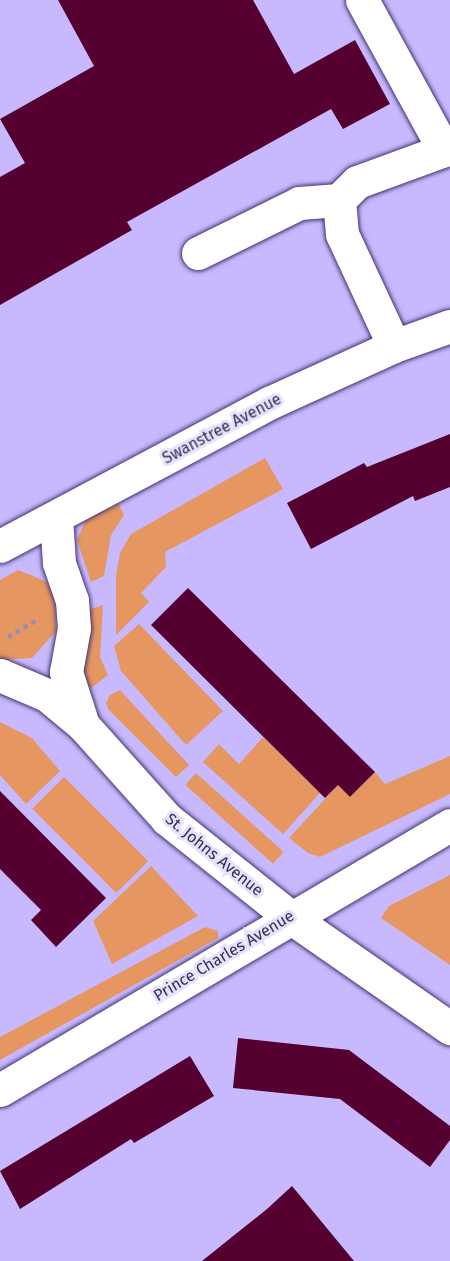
<!DOCTYPE html>
<html>
<head>
<meta charset="utf-8">
<style>
	body { margin:0 }
	#map { position:relative; width:450px; height:1261px; overflow:hidden; background:#c8b9ff; font-family:"Fira Sans",sans-serif }
	div>[style] { position:absolute }
	.green>* { inset:0; background:#e69661; transform-origin:0 0 }
	.building>* { inset:0; background:#560031 }
	.path>* { height:4px; margin-top:-2px; transform-origin:0; background:repeating-linear-gradient(90deg,#968ac2 0 4.5px,transparent 0 9px) }
	.roads { filter:drop-shadow(0 0 2px #44336f) drop-shadow(0 0 2px #44336f) }
	.minor>* { height:33px; margin:-16.5px; padding:0 16.5px; transform-origin:16.5px; border-radius:16.5px; background:#fff }
	span { translate:-50% -50%; white-space:nowrap; text-align:center; line-height:1.15; -webkit-text-stroke:6px #e6e1fe; paint-order:stroke }
	.street-label { font-size:16px; color:#37314d }
</style>
</head>
<body>
<div id="map">
	<div class="green">
		<div style="clip-path:polygon(265px 458px,283px 489px,165px 552px,166px 567px,141px 593px,149px 602px,116px 635px,116px 575px,120px 553px,131px 534px)"></div>
		<div style="clip-path:polygon(118px 503px,124px 515px,111px 535px,104px 576px,91px 582px,77px 540px,86px 519px)"></div>
		<div style="clip-path:polygon(18px 570px,45px 581px,55px 595px,56px 631px,32px 658px,0 660px,0 580px)"></div>
		<div style="clip-path:polygon(103px 605px,100px 657px,108px 675px,91px 688px,86px 685px,81px 655px,88px 610px)"></div>
		<div style="clip-path:polygon(139px 624px,223px 711px,186px 745px,121px 671px,114px 646px)"></div>
		<div style="clip-path:polygon(120px 690px,189px 765px,176px 777px,108px 709px,106px 703px,110px 695px)"></div>
		<div style="clip-path:polygon(0 722px,32px 738px,60px 771px,26px 804px,0 775px)"></div>
		<div style="clip-path:polygon(263px 737px,320px 793px,283px 834px,203px 762px,219px 744px,239px 764px)"></div>
		<div style="clip-path:polygon(450px 756px,450px 794px,320px 857px,308px 853px,289px 838px,338px 785px,350px 797px,375px 772px,385px 784px)"></div>
		<div style="left:196px;top:773px;width:118px;height:16px;rotate:42deg"></div>
		<div style="left:64px;top:777px;width:119px;height:45px;rotate:45deg"></div>
		<div style="clip-path:polygon(151px 866px,198px 916px,112px 964px,93px 921px)"></div>
		<div style="clip-path:polygon(450px 875px,450px 965px,381px 918px,389px 906px)"></div>
		<div style="clip-path:polygon(205px 927px,218px 931px,218px 938px,0 1060px,0 1037px)"></div>
	</div>
	<div class="building">
		<div style="clip-path:polygon(58px 0,253px 0,294px 74px,355px 40px,390px 104px,343px 129px,331px 109px,127px 222px,132px 230px,0 305px,0 177px,25px 163px,0 119px,94px 66px)"></div>
		<div style="clip-path:polygon(450px 434px,450px 487px,415px 501px,413px 496px,311px 549px,287px 503px,364px 463px,367px 467px)"></div>
		<div style="clip-path:polygon(188px 588px,375px 772px,350px 797px,338px 785px,325px 798px,151px 625px)"></div>
		<div style="clip-path:polygon(0 791px,106px 898px,56px 947px,31px 920px,41px 910px,0 869px)"></div>
		<div style="clip-path:polygon(238px 1038px,349px 1050px,450px 1126px,450px 1140px,430px 1167px,340px 1099px,233px 1088px)"></div>
		<div style="clip-path:polygon(190px 1056px,214px 1096px,134px 1143px,131px 1139px,20px 1209px,0 1171px)"></div>
		<div style="clip-path:polygon(292px 1186px,354px 1261px,202px 1261px,267px 1209px)"></div>
	</div>
	<div class="path">
		<div style="left:8px;top:637px;width:32px;rotate:-30deg"></div>
	</div>
	<div class="roads">
		<div class="minor">
			<div style="left:362px;top:0;width:171px;rotate:61.3deg"></div>
			<div style="left:198px;top:253px;width:113px;rotate:-26.3deg"></div>
			<div style="left:299px;top:203px;width:40px;rotate:-4.3deg"></div>
			<div style="left:394px;top:346px;width:123px;rotate:-114.9deg"></div>
			<div style="left:342px;top:234px;width:34px;rotate:-95deg"></div>
			<div style="left:339px;top:200px;width:25px;rotate:-45deg"></div>
			<div style="left:357px;top:182px;width:99px;rotate:-20.1deg"></div>
			<div style="left:56px;top:517px;width:46px;rotate:86.3deg"></div>
			<div style="left:59px;top:563px;width:39px;rotate:71deg"></div>
			<div style="left:72px;top:600px;width:28px;rotate:86deg"></div>
			<div style="left:74px;top:628px;width:45px;rotate:100.3deg"></div>
			<div style="left:66px;top:672px;width:56px;rotate:72.2deg"></div>
			<div style="left:0;top:546px;width:305px;rotate:-28deg"></div>
			<div style="left:269px;top:403px;width:137px;rotate:-24.5deg"></div>
			<div style="left:394px;top:346px;width:59px;rotate:-19.7deg"></div>
			<div style="left:0;top:675px;width:51px;rotate:23.1deg"></div>
			<div style="left:47px;top:695px;width:47px;rotate:39.8deg"></div>
			<div style="left:83px;top:725px;width:126px;rotate:48.2deg"></div>
			<div style="left:167px;top:819px;width:157px;rotate:38.5deg"></div>
			<div style="left:290px;top:917px;width:195px;rotate:34.8deg"></div>
			<div style="left:0;top:1090px;width:522px;rotate:-30.49deg"></div>
		</div>
	</div>
	<div class="street-label">
		<span style="left:222px;top:429px;rotate:-28deg">Swanstree Avenue</span>
		<span style="left:214px;top:855px;rotate:39deg">St. Johns Avenue</span>
		<span style="left:224px;top:956px;rotate:-31deg">Prince Charles Avenue</span>
	</div>
</div>
</body>
</html>
